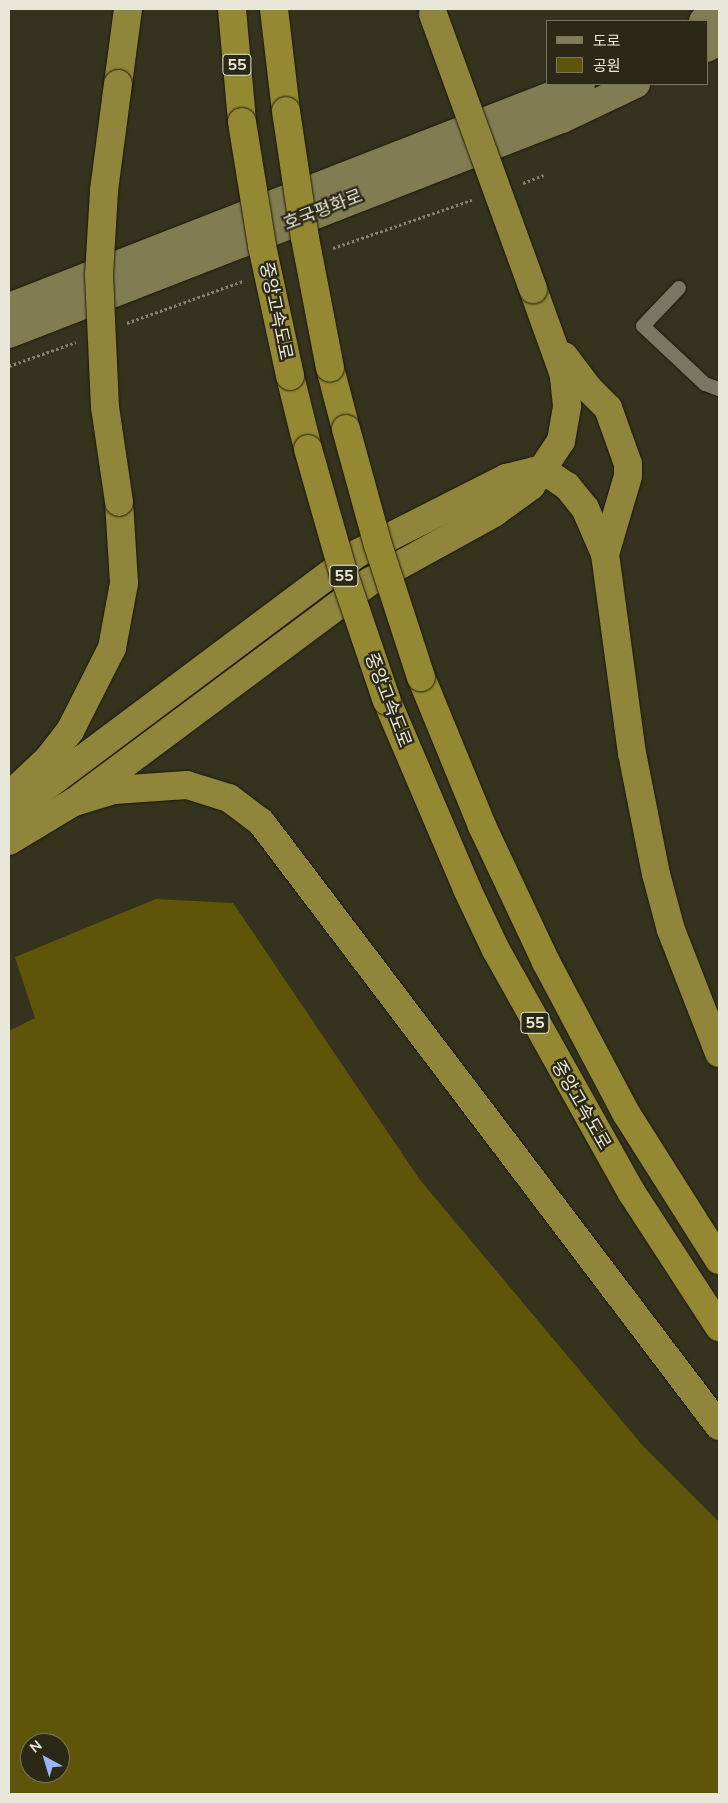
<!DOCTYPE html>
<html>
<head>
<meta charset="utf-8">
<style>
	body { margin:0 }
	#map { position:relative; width:728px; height:1803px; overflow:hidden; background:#35331e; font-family:"Nunito Sans","Noto Sans KR",sans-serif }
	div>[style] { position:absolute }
	.green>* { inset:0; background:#5e5509 }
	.path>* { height:3px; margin-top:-1.5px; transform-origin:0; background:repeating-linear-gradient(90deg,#848271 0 2.5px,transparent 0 5px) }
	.roads { filter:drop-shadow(0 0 1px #1d1a07) drop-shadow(0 0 1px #1d1a07) }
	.service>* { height:14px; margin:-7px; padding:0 7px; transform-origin:7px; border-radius:7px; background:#7a7760 }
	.secondary>* { height:28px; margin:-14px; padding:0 14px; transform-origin:14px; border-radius:14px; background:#827c52 }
	.trunk>* { height:28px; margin:-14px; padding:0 14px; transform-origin:14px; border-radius:14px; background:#8f863b }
	.motorway>* { height:28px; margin:-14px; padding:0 14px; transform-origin:14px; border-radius:14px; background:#948932 }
	.bridges { filter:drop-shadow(0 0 1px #1d1a07) drop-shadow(0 0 1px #1d1a07) }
	.trunk-bridge>* { height:28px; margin:-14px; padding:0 14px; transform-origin:14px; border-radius:14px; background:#8f863b }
	.motorway-bridge>* { height:28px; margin:-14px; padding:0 14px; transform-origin:14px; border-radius:14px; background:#948932 }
	span { translate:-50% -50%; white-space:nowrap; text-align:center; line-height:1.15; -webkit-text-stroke:4.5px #2b2915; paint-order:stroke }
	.shield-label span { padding:1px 4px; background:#2b2915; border:1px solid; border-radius:4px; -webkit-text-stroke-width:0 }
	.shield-label { font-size:16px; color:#e8e7da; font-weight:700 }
	.street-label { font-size:18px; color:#e8e7da }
	.frame { position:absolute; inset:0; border:10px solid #e8e7da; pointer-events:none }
	.legend { position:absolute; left:546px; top:20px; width:162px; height:65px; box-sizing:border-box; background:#2b2915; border:1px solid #777564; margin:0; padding:6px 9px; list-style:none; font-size:15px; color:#e8e7da }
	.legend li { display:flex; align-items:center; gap:10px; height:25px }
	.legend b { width:25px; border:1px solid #777564 }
	.north { position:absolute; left:20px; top:1733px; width:50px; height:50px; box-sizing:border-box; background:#2b2915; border:1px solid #777564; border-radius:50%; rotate:321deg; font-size:14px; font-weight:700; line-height:20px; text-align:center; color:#e8e7da }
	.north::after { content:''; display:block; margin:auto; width:18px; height:22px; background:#98b5fd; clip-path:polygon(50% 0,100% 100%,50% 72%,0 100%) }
</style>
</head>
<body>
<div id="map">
	<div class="green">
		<div style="clip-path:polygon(evenodd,156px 899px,233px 903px,420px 1180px,643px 1446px,719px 1522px,719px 1794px,9px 1794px,9px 1031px,35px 1018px,15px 957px,156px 899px,30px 1743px,60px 1743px,60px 1773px,30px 1773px,30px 1743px)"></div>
	</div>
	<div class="path">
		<div style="left:523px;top:183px;width:22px;rotate:-21deg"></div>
		<div style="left:333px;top:248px;width:147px;rotate:-19.1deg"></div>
		<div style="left:127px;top:323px;width:123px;rotate:-19.9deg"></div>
		<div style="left:9px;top:366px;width:71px;rotate:-19.7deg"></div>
	</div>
	<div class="roads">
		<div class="service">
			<div style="left:679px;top:288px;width:52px;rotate:133.5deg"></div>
			<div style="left:643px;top:326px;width:85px;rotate:43.1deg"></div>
			<div style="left:705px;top:384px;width:15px;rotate:20deg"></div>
		</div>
		<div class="secondary">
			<div style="left:703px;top:21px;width:19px;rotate:-32deg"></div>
			<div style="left:707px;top:48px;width:14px;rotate:-30deg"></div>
			<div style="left:9px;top:307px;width:614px;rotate:-21.3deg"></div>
			<div style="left:9px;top:334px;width:593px;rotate:-21.25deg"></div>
			<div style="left:562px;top:119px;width:82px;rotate:-25.3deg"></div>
		</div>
		<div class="trunk">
			<div style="left:118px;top:84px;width:76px;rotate:-82.4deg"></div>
			<div style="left:564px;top:356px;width:41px;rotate:52.9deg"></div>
			<div style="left:589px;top:389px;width:27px;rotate:45deg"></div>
			<div style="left:608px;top:408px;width:59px;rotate:70.3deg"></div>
			<div style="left:628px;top:464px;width:12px;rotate:90deg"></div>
			<div style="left:628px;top:476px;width:81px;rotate:106.4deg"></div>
			<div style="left:9px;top:796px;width:54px;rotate:-43.5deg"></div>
			<div style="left:48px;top:759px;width:36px;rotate:-52deg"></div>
			<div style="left:70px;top:731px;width:93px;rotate:-63.2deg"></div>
			<div style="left:112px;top:648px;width:66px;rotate:-79.5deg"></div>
			<div style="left:124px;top:583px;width:81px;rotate:-93.5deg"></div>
			<div style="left:74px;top:802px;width:42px;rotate:-16.7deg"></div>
			<div style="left:114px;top:790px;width:73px;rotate:-3.9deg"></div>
			<div style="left:187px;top:785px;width:44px;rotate:17.2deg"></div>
			<div style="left:229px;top:798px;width:40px;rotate:37deg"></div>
			<div style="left:261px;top:822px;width:758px;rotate:52.83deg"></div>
			<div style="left:9px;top:814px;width:436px;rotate:-36.8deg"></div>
			<div style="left:358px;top:553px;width:166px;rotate:-26.9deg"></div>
			<div style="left:506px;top:478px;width:29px;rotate:-14deg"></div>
			<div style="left:534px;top:471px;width:15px;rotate:11deg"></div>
			<div style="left:549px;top:474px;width:22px;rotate:34deg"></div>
			<div style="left:567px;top:486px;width:28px;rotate:51deg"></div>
			<div style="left:585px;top:508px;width:50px;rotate:66.5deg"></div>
			<div style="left:605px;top:554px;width:201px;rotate:82.3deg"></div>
			<div style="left:632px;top:753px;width:123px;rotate:78.8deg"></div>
			<div style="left:656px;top:874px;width:58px;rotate:75deg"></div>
			<div style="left:671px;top:930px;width:132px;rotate:68.7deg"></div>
			<div style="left:9px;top:841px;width:76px;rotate:-31deg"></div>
			<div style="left:74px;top:802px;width:368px;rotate:-36.7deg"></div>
			<div style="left:369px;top:582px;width:143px;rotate:-28.9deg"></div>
			<div style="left:494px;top:513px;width:46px;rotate:-36.1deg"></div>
			<div style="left:531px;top:486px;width:54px;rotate:-56.3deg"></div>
			<div style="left:561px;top:441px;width:36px;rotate:-80deg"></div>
			<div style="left:567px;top:406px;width:31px;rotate:-96deg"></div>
			<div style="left:564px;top:375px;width:91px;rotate:-109.8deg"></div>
		</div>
		<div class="motorway">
			<div style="left:232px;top:9px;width:113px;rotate:84.9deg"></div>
			<div style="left:274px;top:9px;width:103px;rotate:83.3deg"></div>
			<div style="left:330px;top:368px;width:63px;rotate:75.3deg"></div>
			<div style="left:290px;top:376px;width:75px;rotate:76.1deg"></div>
			<div style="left:421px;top:677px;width:161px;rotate:67.7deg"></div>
			<div style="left:482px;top:826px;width:150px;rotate:64.8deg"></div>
			<div style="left:546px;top:962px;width:171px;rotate:62.1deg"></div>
			<div style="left:626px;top:1113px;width:174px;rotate:57.7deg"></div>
			<div style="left:387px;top:701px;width:204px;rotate:66.9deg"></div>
			<div style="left:467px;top:889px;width:68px;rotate:64.6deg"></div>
			<div style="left:496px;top:950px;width:278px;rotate:60.8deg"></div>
			<div style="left:632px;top:1193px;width:160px;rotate:57deg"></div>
		</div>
	</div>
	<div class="bridges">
		<div class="trunk-bridge">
			<div style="left:433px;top:14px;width:293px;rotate:70deg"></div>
			<div style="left:118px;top:84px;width:108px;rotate:97.5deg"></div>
			<div style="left:104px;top:191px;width:84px;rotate:93.4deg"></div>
			<div style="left:99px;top:275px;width:132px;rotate:87.4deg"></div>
			<div style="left:105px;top:407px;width:96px;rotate:81.6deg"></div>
		</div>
		<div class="motorway-bridge">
			<div style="left:286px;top:111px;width:128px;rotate:81.5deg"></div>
			<div style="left:305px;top:238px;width:132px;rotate:79.1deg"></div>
			<div style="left:242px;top:122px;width:126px;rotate:80.8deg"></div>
			<div style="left:262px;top:246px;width:133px;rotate:77.8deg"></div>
			<div style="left:346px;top:429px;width:120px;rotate:74.6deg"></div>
			<div style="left:378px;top:545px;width:139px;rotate:72deg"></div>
			<div style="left:308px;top:449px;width:131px;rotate:74.1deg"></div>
			<div style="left:344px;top:575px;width:133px;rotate:71.2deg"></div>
		</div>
	</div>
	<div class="shield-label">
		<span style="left:237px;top:65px">55</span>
		<span style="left:344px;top:576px">55</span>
		<span style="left:535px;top:1023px">55</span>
	</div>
	<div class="street-label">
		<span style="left:323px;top:210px;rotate:-21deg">호국평화로</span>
		<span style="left:276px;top:311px;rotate:78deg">중앙고속도로</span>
		<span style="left:388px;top:700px;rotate:69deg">중앙고속도로</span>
		<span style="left:581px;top:1105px;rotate:60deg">중앙고속도로</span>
	</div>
	<div class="frame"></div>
	<ul class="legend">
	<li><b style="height:6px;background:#827c52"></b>도로</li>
	<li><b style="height:14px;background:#5e5509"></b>공원</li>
	</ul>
	<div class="north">N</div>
</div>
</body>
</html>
